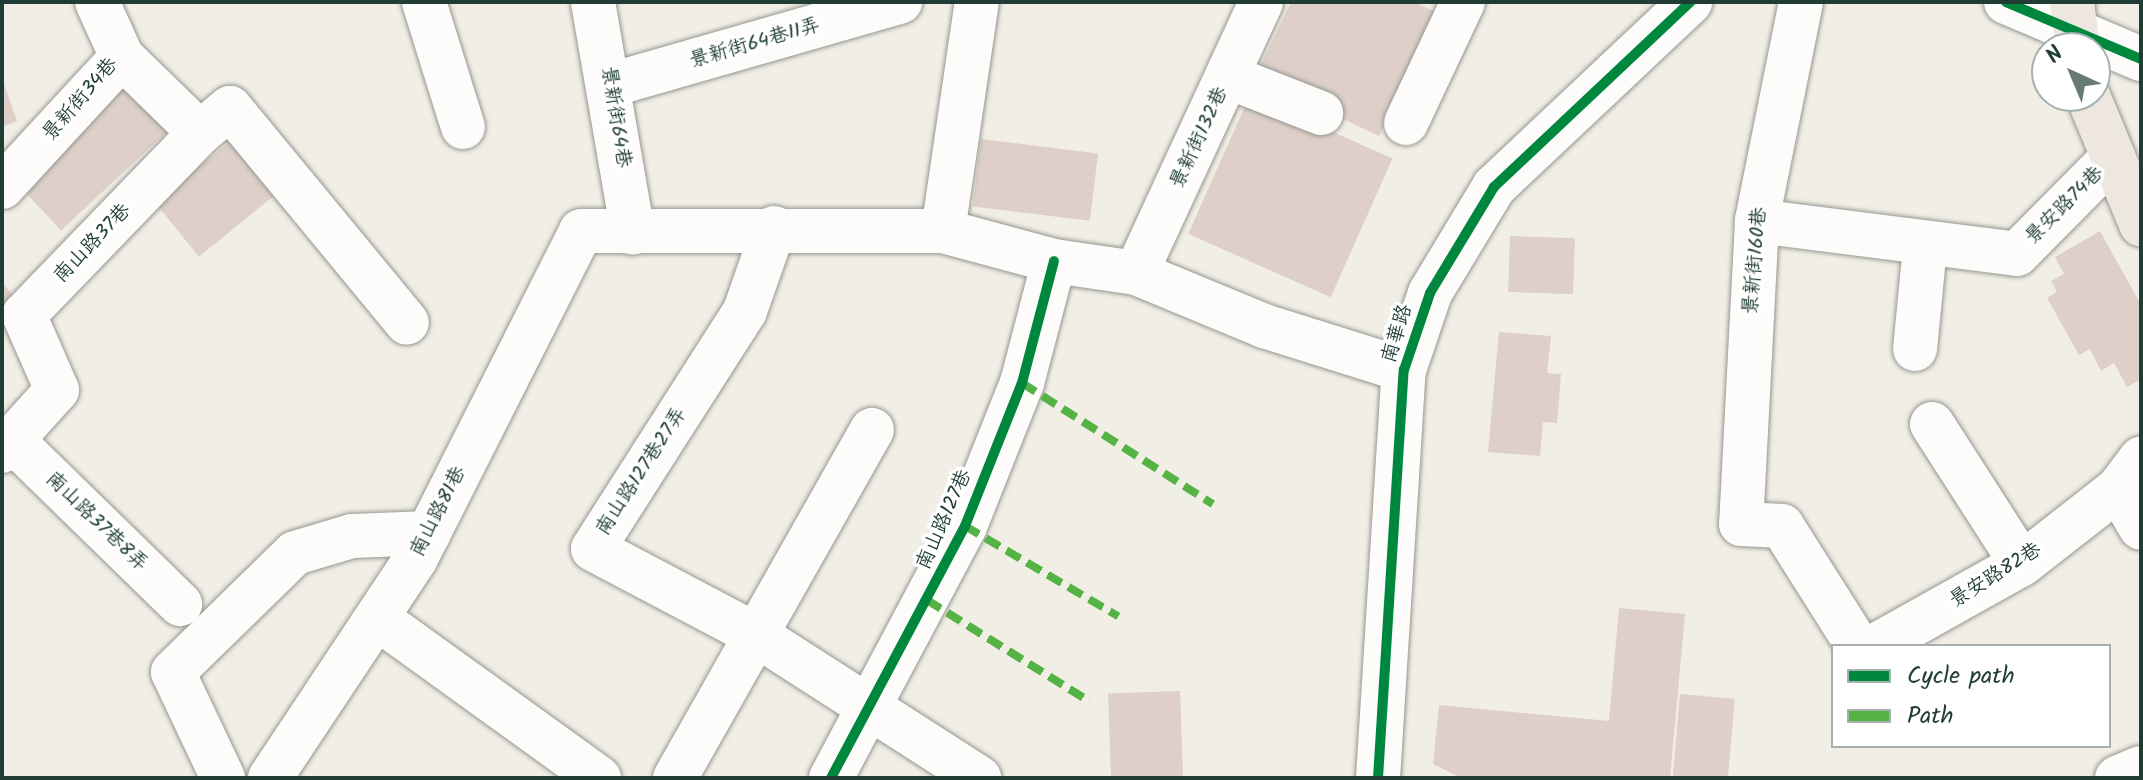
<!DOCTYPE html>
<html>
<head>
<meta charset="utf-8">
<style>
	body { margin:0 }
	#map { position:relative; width:2143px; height:780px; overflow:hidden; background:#f1eee5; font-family:Kalam,"LXGW WenKai TC",sans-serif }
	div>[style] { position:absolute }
	.building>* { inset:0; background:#ded0c9; transform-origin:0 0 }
	.roads { filter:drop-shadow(0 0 2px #949791) drop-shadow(0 0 2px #949791) }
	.minor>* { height:44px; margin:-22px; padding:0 22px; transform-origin:22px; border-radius:22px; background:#fdfcfb }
	.major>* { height:44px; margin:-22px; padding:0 22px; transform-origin:22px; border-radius:22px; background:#eee7e0 }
	.quiet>* { height:8px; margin-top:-4px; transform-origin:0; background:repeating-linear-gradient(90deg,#55b346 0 16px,transparent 0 24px) }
	.cycleway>* { height:10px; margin:-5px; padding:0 5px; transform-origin:5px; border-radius:5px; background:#00873e }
	span { translate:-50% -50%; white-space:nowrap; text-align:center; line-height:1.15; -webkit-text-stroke:7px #fff; paint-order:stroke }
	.street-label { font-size:20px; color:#1f3d34 }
	.frame { position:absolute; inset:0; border:4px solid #1f3d34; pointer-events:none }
	.legend { position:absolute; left:1831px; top:644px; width:280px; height:104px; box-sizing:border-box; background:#fff; border:2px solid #a5b1ae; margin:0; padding:10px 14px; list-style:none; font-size:24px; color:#1f3d34 }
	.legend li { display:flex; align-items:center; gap:16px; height:40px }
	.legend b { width:40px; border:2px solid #a5b1ae }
	.north { position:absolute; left:2031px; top:32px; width:80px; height:80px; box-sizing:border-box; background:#fff; border:2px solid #a5b1ae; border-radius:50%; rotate:316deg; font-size:22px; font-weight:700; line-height:32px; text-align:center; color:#1f3d34 }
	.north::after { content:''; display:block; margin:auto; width:28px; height:36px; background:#687b72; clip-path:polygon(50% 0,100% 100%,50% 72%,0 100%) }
</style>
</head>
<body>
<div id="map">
	<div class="building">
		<div style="clip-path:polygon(1291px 2px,1414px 2px,1438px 13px,1379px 136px,1255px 77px)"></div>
		<div style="left:128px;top:75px;width:68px;height:155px;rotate:47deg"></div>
		<div style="clip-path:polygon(2px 78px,17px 121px,2px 127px)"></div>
		<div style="left:1250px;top:95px;width:156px;height:152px;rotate:24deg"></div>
		<div style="left:238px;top:135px;width:70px;height:107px;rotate:51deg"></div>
		<div style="left:981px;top:139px;width:118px;height:68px;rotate:7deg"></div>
		<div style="clip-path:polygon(2100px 231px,2141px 305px,2141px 379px,2127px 387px,2114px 363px,2101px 371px,2090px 349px,2079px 355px,2047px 298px,2057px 292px,2051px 281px,2064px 274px,2055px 257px)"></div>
		<div style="left:1510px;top:236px;width:65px;height:56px;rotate:2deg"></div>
		<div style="clip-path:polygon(2px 283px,26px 309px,2px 331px)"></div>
		<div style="clip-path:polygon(1499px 332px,1551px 336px,1547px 373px,1561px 374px,1557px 423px,1543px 422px,1540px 456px,1488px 452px)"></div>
		<div style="clip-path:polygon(1619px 608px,1685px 614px,1670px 778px,1461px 778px,1433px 764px,1439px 705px,1609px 721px)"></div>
		<div style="left:1180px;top:691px;width:87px;height:72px;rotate:88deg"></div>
		<div style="left:1680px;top:694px;width:55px;height:84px;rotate:5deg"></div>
	</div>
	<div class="roads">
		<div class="minor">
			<div style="left:424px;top:2px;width:131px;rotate:72.7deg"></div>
			<div style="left:593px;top:2px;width:234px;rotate:80.2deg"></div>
			<div style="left:1801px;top:2px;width:223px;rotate:101.4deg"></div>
			<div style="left:1757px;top:221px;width:303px;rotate:93deg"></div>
			<div style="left:1741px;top:524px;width:41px;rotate:2.8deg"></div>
			<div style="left:1782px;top:526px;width:142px;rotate:57.7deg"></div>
			<div style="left:2006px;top:2px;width:147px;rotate:22.9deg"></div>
			<div style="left:1229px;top:77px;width:99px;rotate:21.4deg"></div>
			<div style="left:610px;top:85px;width:302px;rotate:-16deg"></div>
			<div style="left:1406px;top:123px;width:134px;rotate:-64.8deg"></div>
			<div style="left:200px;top:133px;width:39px;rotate:-40deg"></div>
			<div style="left:230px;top:108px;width:278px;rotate:50.5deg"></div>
			<div style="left:2px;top:187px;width:177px;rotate:-47.3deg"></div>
			<div style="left:122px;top:57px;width:60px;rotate:-114.4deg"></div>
			<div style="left:1757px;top:221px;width:262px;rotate:7.2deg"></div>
			<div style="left:2017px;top:254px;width:132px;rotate:-45.3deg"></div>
			<div style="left:774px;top:228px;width:88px;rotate:109.3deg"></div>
			<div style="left:745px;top:311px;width:282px;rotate:122.6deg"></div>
			<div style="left:593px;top:549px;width:187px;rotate:27.8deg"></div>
			<div style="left:758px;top:636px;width:263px;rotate:32.7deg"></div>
			<div style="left:943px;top:231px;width:232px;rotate:-81.6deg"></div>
			<div style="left:1136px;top:273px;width:298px;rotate:-65.2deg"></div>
			<div style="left:1915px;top:349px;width:102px;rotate:-84.4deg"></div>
			<div style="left:1932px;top:424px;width:166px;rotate:57.3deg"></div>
			<div style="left:12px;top:440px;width:235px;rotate:44.3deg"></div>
			<div style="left:2px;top:451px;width:82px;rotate:-48deg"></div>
			<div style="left:57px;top:390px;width:82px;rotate:-113.7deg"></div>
			<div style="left:24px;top:315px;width:253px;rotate:-46deg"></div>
			<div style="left:200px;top:133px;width:109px;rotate:-135.7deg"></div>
			<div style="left:2118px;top:489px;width:45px;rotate:59.5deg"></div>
			<div style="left:377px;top:618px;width:274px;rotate:35.8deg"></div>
			<div style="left:1875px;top:646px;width:168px;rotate:-29.2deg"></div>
			<div style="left:2022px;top:564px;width:122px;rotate:-38deg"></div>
			<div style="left:2118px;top:489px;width:38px;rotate:-53deg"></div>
			<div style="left:223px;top:778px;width:117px;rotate:-115.3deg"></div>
			<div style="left:173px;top:672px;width:170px;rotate:-44.3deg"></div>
			<div style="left:295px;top:553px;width:59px;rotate:-16.6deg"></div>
			<div style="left:352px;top:536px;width:77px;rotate:-2.2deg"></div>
			<div style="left:270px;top:778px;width:264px;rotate:-56.4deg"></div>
			<div style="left:416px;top:558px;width:366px;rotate:-63.2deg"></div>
			<div style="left:581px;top:231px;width:362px"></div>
			<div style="left:943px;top:231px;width:115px;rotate:15.1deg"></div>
			<div style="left:1054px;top:261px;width:83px;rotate:8.3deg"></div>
			<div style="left:1136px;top:273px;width:139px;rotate:22.5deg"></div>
			<div style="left:1264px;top:326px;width:147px;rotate:17.4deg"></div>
			<div style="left:675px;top:778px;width:400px;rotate:-60.5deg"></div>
			<div style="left:831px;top:778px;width:285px;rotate:-62deg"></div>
			<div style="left:965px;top:526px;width:154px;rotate:-68.3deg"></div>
			<div style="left:1022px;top:383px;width:126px;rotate:-75.3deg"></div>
			<div style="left:1378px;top:778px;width:409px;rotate:-86.4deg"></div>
			<div style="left:1404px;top:370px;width:81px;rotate:-71.3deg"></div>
			<div style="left:1430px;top:293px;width:124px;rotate:-58.9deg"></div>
			<div style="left:1494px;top:187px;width:270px;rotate:-43.3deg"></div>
			<div style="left:2117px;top:778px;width:26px;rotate:-23deg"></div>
		</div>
		<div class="major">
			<div style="left:2072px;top:2px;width:46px;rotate:82.6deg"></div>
			<div style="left:2088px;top:96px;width:139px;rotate:67.5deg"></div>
		</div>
	</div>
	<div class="quiet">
		<div style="left:1022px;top:383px;width:226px;rotate:32.4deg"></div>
		<div style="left:965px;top:526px;width:178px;rotate:30.5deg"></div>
		<div style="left:927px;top:600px;width:192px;rotate:32deg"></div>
	</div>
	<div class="cycleway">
		<div style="left:2006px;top:2px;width:147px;rotate:22.9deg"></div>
		<div style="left:831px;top:778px;width:285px;rotate:-62deg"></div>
		<div style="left:965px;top:526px;width:154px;rotate:-68.3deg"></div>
		<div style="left:1022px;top:383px;width:126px;rotate:-75.3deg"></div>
		<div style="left:1378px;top:778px;width:409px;rotate:-86.4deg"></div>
		<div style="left:1404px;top:370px;width:81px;rotate:-71.3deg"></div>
		<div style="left:1430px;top:293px;width:124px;rotate:-58.9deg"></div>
		<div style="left:1494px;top:187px;width:270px;rotate:-43.3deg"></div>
	</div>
	<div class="street-label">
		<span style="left:755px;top:44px;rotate:-16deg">景新街64巷11弄</span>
		<span style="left:81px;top:100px;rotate:-49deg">景新街34巷</span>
		<span style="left:615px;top:117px;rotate:81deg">景新街64巷</span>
		<span style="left:1200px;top:138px;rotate:-65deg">景新街132巷</span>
		<span style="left:2065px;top:206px;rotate:-45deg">景安路74巷</span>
		<span style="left:93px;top:244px;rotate:-46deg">南山路37巷</span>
		<span style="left:1756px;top:261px;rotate:-85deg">景新街160巷</span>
		<span style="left:1398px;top:334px;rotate:-73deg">南華路</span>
		<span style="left:642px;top:472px;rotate:-57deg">南山路127巷27弄</span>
		<span style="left:439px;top:512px;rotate:-63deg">南山路81巷</span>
		<span style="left:945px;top:520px;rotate:-66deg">南山路127巷</span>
		<span style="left:96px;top:522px;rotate:44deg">南山路37巷8弄</span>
		<span style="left:1996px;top:576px;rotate:-32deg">景安路82巷</span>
	</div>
	<div class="frame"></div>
	<ul class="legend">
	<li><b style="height:10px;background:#00873e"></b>Cycle path</li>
	<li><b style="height:10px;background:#55b346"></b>Path</li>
	</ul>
	<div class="north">N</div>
</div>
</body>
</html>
